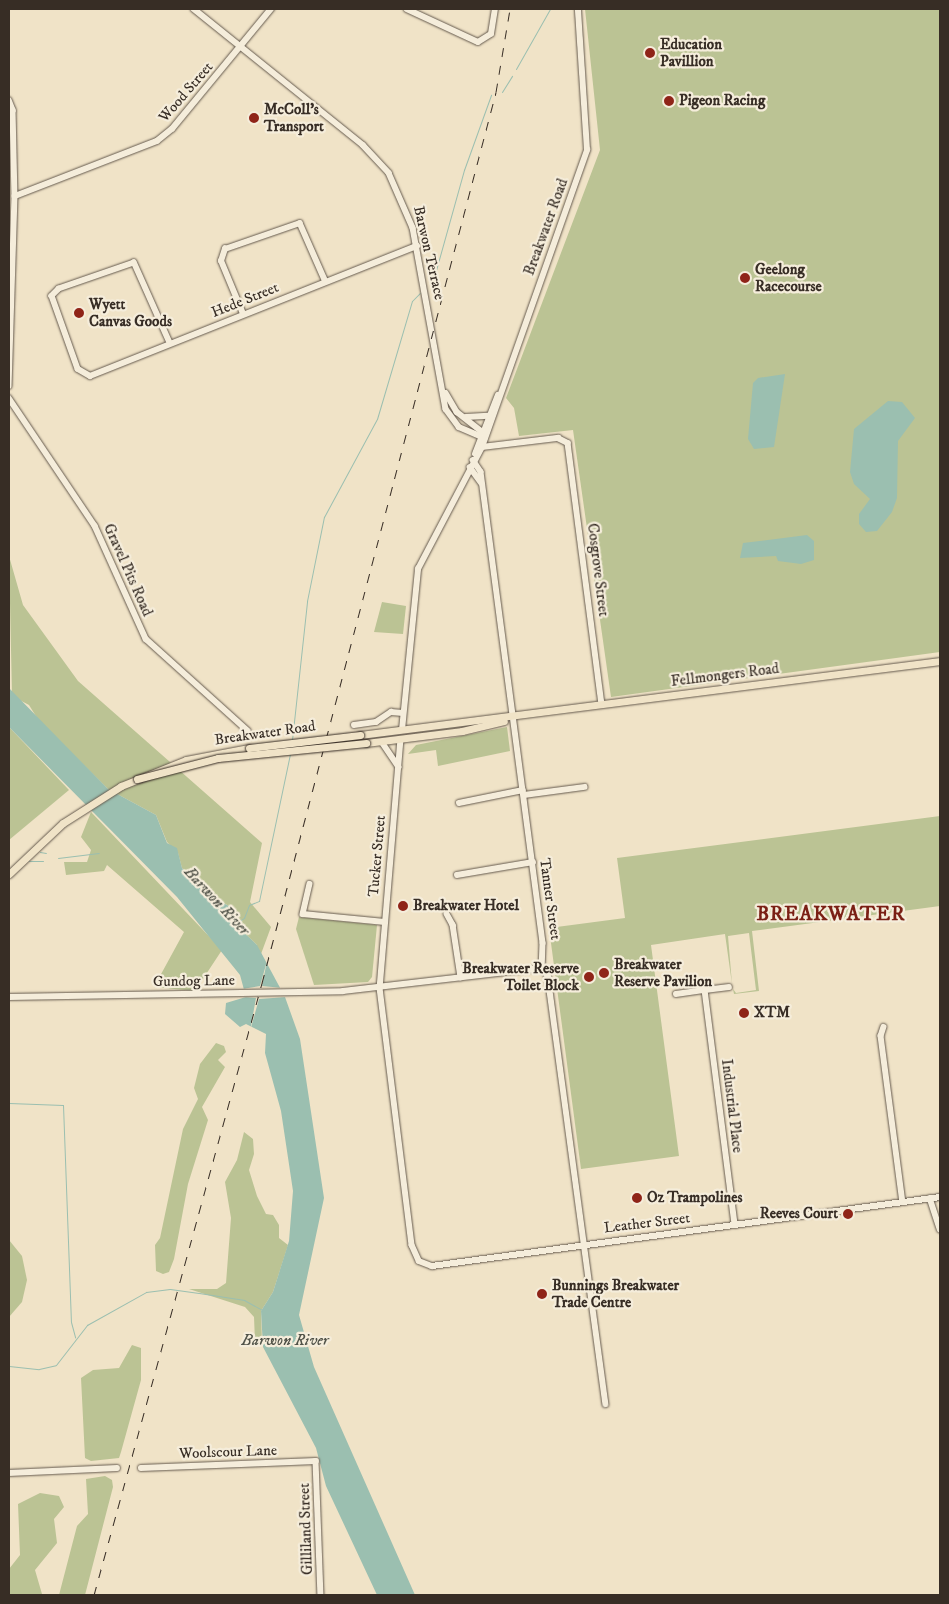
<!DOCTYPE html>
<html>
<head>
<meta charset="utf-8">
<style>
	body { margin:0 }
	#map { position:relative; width:949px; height:1604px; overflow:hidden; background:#f0e3c7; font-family:"IM FELL DW Pica",serif }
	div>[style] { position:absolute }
	.green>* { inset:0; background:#bbc394 }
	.water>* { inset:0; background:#9bbfb0 }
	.pier>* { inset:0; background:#f0e3c7 }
	.stream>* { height:1px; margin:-0.5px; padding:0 0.5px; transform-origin:0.5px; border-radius:0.5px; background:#9bbfb0 }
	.roads { filter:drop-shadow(0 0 1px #655a4e) drop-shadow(0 0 1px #655a4e) }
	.minor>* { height:5.5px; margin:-2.75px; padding:0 2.75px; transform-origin:2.75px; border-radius:2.75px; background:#f5eddb }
	.major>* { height:7px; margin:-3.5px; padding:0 3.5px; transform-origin:3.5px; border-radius:3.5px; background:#f0e3c7 }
	.rail>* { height:1px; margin-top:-0.5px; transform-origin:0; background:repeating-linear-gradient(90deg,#372d25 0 9px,transparent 0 18px) }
	.bridges { filter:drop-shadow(0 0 1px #372d25) drop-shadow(0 0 1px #372d25) }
	.major-bridge>* { height:7px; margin:-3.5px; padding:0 3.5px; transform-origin:3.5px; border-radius:3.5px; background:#f0e3c7 }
	.dots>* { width:14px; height:14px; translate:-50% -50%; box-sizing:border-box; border:2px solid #f5eddb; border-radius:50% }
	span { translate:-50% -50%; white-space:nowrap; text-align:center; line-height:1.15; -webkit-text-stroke:4.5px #f5eddb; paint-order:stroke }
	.poi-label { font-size:15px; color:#372d25; font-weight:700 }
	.left { translate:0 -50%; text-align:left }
	.right { translate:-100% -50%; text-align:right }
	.street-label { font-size:15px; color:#372d25 }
	.water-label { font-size:16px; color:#505248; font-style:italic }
	.district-label { font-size:20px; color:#7a1f14; font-weight:700; letter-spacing:1px }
	.frame { position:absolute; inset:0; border:10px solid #372d25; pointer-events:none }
</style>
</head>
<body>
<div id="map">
	<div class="green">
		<div style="clip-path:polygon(585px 9px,940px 9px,940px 652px,611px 697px,573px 430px,519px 436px,514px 408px,506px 398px,600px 150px)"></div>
		<div style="clip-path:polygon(9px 556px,23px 605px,78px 681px,262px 843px,250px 902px,271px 927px,261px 954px,265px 964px,244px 989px,257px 945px,232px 921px,229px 906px,211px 896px,182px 868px,178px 853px,167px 842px,156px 815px,108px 789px,39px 721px,29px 705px,12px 696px)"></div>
		<div style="clip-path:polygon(382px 602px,406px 606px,403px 634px,374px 632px)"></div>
		<div style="clip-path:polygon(9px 727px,69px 790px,9px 840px)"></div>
		<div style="clip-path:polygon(507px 727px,510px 751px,438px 766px,436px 750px,408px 754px,416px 745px)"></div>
		<div style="clip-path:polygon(91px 812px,222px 950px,195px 991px,154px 987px,184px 932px,107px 865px,104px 871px,66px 875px,64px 862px,87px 862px,91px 850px,81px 837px)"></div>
		<div style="clip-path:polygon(940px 816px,940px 906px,752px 931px,759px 991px,734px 994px,733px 989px,736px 993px,756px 990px,749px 933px,728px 936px,732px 984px,725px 934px,651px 945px,679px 1156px,581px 1169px,549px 928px,625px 918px,617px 858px)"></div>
		<div style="clip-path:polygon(299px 917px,377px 925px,372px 977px,368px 982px,314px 985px,296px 929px)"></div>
		<div style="clip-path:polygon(216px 1043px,224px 1046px,226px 1052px,218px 1060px,225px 1067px,202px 1107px,208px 1120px,188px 1184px,174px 1259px,169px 1272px,163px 1274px,156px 1271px,155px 1245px,160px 1238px,183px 1129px,198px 1099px,194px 1088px,200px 1064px)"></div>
		<div style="clip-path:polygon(244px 1132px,253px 1139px,254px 1154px,249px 1170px,257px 1196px,266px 1214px,273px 1215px,279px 1225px,279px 1238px,288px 1245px,273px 1292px,261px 1311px,262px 1344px,255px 1342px,254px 1317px,245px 1307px,189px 1289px,217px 1289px,226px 1283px,231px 1218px,225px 1182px,237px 1160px)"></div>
		<div style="clip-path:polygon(9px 1240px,22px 1256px,27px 1280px,22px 1302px,9px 1317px)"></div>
		<div style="clip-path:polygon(132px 1345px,141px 1348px,141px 1380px,121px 1452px,119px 1458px,91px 1461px,85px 1458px,81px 1378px,93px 1370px,119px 1368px)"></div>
		<div style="clip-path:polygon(105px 1476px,112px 1480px,113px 1487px,85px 1595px,59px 1595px,77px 1526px,88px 1514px,86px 1479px)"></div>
		<div style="clip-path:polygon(40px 1493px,59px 1496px,64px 1507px,54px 1519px,57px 1543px,35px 1570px,42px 1594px,10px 1595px,9px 1569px,20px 1555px,18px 1504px)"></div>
	</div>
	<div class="water">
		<div style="clip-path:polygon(785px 374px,774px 447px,754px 449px,748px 439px,753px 383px,758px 378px)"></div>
		<div style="clip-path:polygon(888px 401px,902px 402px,915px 418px,898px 441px,897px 498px,892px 512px,877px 531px,866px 532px,859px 524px,859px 514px,870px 499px,854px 484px,850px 472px,854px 429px)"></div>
		<div style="clip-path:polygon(807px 535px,814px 541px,814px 560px,801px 564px,778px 561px,776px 556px,740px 558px,743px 543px)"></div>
		<div style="clip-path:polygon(9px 688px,108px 789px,156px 815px,167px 843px,177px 848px,182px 868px,211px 897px,229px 906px,232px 921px,257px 945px,285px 997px,300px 1039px,324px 1198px,299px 1315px,314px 1367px,415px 1595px,377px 1595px,326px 1486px,316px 1448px,263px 1347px,261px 1311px,273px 1292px,289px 1241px,293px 1191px,281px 1111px,265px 1053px,266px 1034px,246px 1024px,240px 1027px,225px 1014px,226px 1003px,246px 997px,240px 975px,177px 897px,9px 727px)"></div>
	</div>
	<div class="pier">
		<div style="clip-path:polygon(267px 961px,262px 986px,283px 988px,287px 997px,259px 999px,250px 1031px,256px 998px,242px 997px,242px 989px,260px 986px)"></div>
	</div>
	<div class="stream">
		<div style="left:516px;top:69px;width:69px;rotate:-60.5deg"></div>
		<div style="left:502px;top:92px;width:19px;rotate:-58deg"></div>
		<div style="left:431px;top:288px;width:123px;rotate:-74.4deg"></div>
		<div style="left:464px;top:170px;width:80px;rotate:-70.2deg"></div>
		<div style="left:292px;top:740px;width:140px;rotate:-83.8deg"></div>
		<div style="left:307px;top:601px;width:86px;rotate:-78.6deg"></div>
		<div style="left:324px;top:517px;width:111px;rotate:-61.6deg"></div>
		<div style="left:377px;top:419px;width:123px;rotate:-73.5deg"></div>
		<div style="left:412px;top:301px;width:11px;rotate:-45deg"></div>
		<div style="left:40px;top:852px;width:6px;rotate:9deg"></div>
		<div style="left:58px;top:858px;width:41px;rotate:-7deg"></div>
		<div style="left:29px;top:861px;width:14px"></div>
		<div style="left:235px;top:924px;width:11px;rotate:-34deg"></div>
		<div style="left:244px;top:918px;width:14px;rotate:-69deg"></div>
		<div style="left:249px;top:905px;width:11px;rotate:-22deg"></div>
		<div style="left:259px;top:901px;width:150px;rotate:-78.1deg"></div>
		<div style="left:9px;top:1103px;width:54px;rotate:2.1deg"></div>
		<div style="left:63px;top:1105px;width:217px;rotate:87.9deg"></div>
		<div style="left:71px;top:1322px;width:16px;rotate:75deg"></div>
		<div style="left:9px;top:1366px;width:30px;rotate:6deg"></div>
		<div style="left:39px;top:1369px;width:17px;rotate:-13deg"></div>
		<div style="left:56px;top:1365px;width:51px;rotate:-52.2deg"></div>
		<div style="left:87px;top:1325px;width:68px;rotate:-29.2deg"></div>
		<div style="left:146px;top:1292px;width:24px;rotate:-7deg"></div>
		<div style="left:170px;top:1289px;width:29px;rotate:8deg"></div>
		<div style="left:199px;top:1293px;width:46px;rotate:8.8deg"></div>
		<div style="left:244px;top:1300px;width:21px;rotate:29deg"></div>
	</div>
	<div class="roads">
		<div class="minor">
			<div style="left:194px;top:9px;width:217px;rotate:38.8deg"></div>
			<div style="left:363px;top:145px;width:38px;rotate:47deg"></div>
			<div style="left:389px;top:173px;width:60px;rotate:66.4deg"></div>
			<div style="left:413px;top:228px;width:184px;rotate:79.7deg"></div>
			<div style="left:446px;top:409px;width:22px;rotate:54deg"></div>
			<div style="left:459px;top:427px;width:28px;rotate:23deg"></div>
			<div style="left:407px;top:9px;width:78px;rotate:24.9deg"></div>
			<div style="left:478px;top:42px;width:15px;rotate:-32deg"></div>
			<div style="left:491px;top:34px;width:25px;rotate:-81deg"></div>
			<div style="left:9px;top:100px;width:11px;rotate:68deg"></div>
			<div style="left:13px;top:110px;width:86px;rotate:88.7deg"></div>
			<div style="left:15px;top:196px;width:190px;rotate:91.8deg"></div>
			<div style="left:15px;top:196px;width:152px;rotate:-21.2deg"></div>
			<div style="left:157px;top:141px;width:19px;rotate:-39deg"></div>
			<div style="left:172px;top:129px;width:156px;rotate:-50.5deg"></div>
			<div style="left:243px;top:314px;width:57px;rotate:-112.5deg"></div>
			<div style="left:221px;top:261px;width:13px;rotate:-72deg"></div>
			<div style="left:225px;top:249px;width:79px;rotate:-19.1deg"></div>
			<div style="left:300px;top:223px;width:62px;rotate:66.3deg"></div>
			<div style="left:170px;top:344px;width:89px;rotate:-114deg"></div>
			<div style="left:134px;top:263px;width:79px;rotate:160.9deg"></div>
			<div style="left:59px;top:289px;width:10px;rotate:135deg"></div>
			<div style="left:52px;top:296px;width:77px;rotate:70.4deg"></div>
			<div style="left:78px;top:369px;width:14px;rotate:30deg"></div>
			<div style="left:90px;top:376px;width:352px;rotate:-21.7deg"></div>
			<div style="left:446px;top:393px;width:22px;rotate:60deg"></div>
			<div style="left:457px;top:412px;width:33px;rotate:38deg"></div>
			<div style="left:9px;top:398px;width:154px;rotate:56.1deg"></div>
			<div style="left:95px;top:526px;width:124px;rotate:65.7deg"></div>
			<div style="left:146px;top:639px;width:137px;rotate:42deg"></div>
			<div style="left:466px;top:417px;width:22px;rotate:-3deg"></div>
			<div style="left:482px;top:447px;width:77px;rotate:-6.8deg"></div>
			<div style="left:558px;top:438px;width:11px;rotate:27deg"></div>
			<div style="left:568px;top:443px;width:263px;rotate:82.6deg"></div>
			<div style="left:475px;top:454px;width:63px;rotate:-68.7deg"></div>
			<div style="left:473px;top:460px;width:14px;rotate:56deg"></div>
			<div style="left:481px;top:472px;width:475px;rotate:82.5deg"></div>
			<div style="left:543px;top:943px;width:25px;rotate:92deg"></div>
			<div style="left:470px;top:467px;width:19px;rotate:54deg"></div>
			<div style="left:354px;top:725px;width:22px;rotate:-8deg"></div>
			<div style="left:376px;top:722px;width:18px;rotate:-34deg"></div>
			<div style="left:391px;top:712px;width:12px;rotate:5deg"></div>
			<div style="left:402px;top:730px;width:162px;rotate:-84.3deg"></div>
			<div style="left:418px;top:569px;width:138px;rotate:-62.3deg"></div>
			<div style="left:482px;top:447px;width:315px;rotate:-70.5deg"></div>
			<div style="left:587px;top:150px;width:141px;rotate:-93.7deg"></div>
			<div style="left:401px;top:739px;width:250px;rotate:94.8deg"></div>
			<div style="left:380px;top:988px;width:259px;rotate:82.9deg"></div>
			<div style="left:412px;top:1245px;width:17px;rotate:66deg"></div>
			<div style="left:419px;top:1261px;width:14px;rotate:21deg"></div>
			<div style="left:432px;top:1266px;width:513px;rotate:-7.73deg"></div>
			<div style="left:382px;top:742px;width:30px;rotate:56deg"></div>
			<div style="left:524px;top:795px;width:61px;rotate:-7.6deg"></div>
			<div style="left:459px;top:803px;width:65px;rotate:-11.5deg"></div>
			<div style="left:457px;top:875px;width:77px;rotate:-9.7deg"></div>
			<div style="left:310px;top:884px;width:31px;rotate:103deg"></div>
			<div style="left:303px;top:914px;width:82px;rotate:5.6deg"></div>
			<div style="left:447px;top:914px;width:13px;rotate:61deg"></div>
			<div style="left:453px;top:925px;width:53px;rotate:81.3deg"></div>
			<div style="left:542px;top:968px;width:10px;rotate:53deg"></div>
			<div style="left:548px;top:976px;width:432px;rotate:82.3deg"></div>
			<div style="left:705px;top:990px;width:24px;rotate:-7deg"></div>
			<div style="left:676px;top:994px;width:29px;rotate:-8deg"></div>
			<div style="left:705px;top:990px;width:236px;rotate:82.7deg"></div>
			<div style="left:9px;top:997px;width:334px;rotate:-1deg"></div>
			<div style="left:343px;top:991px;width:200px;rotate:-6.6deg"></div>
			<div style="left:884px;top:1027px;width:9px;rotate:108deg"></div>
			<div style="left:881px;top:1036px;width:167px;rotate:82.5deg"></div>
			<div style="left:930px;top:1198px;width:33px;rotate:72deg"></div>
			<div style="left:141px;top:1468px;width:175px;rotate:-2.3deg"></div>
			<div style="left:316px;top:1461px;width:134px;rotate:87.9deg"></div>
			<div style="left:9px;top:1473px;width:108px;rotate:-2.7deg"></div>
		</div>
		<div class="major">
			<div style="left:360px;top:735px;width:585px;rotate:-7.27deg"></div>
			<div style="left:366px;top:743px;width:97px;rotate:-7.1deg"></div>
			<div style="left:462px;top:731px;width:43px;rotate:-13.4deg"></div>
			<div style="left:9px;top:874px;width:74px;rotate:-43.4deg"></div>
			<div style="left:63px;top:823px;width:69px;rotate:-32.5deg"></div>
			<div style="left:121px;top:786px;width:70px;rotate:-21.8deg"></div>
			<div style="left:186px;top:760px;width:64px;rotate:-10.8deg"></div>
		</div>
	</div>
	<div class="rail">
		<div style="left:94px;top:1595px;width:635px;rotate:-74.65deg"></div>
		<div style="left:262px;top:983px;width:921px;rotate:-75.28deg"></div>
		<div style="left:496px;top:92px;width:84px;rotate:-80.4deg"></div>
	</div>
	<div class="bridges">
		<div class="major-bridge">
			<div style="left:249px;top:748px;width:112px;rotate:-6.7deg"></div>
			<div style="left:137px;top:779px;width:84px;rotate:-14.5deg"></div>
			<div style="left:218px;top:758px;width:149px;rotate:-5.8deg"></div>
		</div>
	</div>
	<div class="dots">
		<div style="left:650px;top:53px;background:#8f2418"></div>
		<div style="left:669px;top:101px;background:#8f2418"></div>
		<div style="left:254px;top:118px;background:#8f2418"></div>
		<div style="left:745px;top:278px;background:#8f2418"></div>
		<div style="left:79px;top:313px;background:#8f2418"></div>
		<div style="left:403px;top:906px;background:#8f2418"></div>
		<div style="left:604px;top:973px;background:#8f2418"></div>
		<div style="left:589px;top:977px;background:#8f2418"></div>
		<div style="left:744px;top:1013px;background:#8f2418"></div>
		<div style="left:637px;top:1198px;background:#8f2418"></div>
		<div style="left:848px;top:1214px;background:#8f2418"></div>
		<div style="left:542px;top:1294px;background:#8f2418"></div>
	</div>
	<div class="poi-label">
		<span class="left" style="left:660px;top:53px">Education<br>Pavillion</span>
		<span class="left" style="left:679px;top:101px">Pigeon Racing</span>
		<span class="left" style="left:264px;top:118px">McColl's<br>Transport</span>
		<span class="left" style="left:755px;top:278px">Geelong<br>Racecourse</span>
		<span class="left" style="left:89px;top:313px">Wyett<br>Canvas Goods</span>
		<span class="left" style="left:413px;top:906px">Breakwater Hotel</span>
		<span class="left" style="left:614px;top:973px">Breakwater<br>Reserve Pavilion</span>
		<span class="right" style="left:579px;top:977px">Breakwater Reserve<br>Toilet Block</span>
		<span class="left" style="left:754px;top:1013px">XTM</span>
		<span class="left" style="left:647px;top:1198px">Oz Trampolines</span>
		<span class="right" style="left:838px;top:1214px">Reeves Court</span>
		<span class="left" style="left:552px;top:1294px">Bunnings Breakwater<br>Trade Centre</span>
	</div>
	<div class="street-label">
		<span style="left:186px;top:92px;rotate:-49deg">Wood Street</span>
		<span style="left:546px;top:227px;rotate:-70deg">Breakwater Road</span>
		<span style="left:429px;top:253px;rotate:77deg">Barwon Terrace</span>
		<span style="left:245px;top:300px;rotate:-22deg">Hede Street</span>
		<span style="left:128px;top:570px;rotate:66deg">Gravel Pits Road</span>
		<span style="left:598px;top:570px;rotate:83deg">Cosgrove Street</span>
		<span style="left:725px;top:675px;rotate:-7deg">Fellmongers Road</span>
		<span style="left:265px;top:733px;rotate:-8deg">Breakwater Road</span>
		<span style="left:377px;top:856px;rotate:-85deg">Tucker Street</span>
		<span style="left:550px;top:899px;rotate:82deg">Tanner Street</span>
		<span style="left:194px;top:981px;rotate:-1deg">Gundog Lane</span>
		<span style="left:732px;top:1106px;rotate:83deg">Industrial Place</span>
		<span style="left:647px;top:1223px;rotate:-7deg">Leather Street</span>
		<span style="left:228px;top:1452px;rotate:-2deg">Woolscour Lane</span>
		<span style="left:306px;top:1529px;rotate:-92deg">Gilliland Street</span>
	</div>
	<div class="water-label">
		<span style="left:217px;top:901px;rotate:47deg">Barwon River</span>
		<span style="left:285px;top:1340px">Barwon River</span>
	</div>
	<div class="district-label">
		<span style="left:831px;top:914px">BREAKWATER</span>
	</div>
	<div class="frame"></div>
</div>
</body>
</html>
